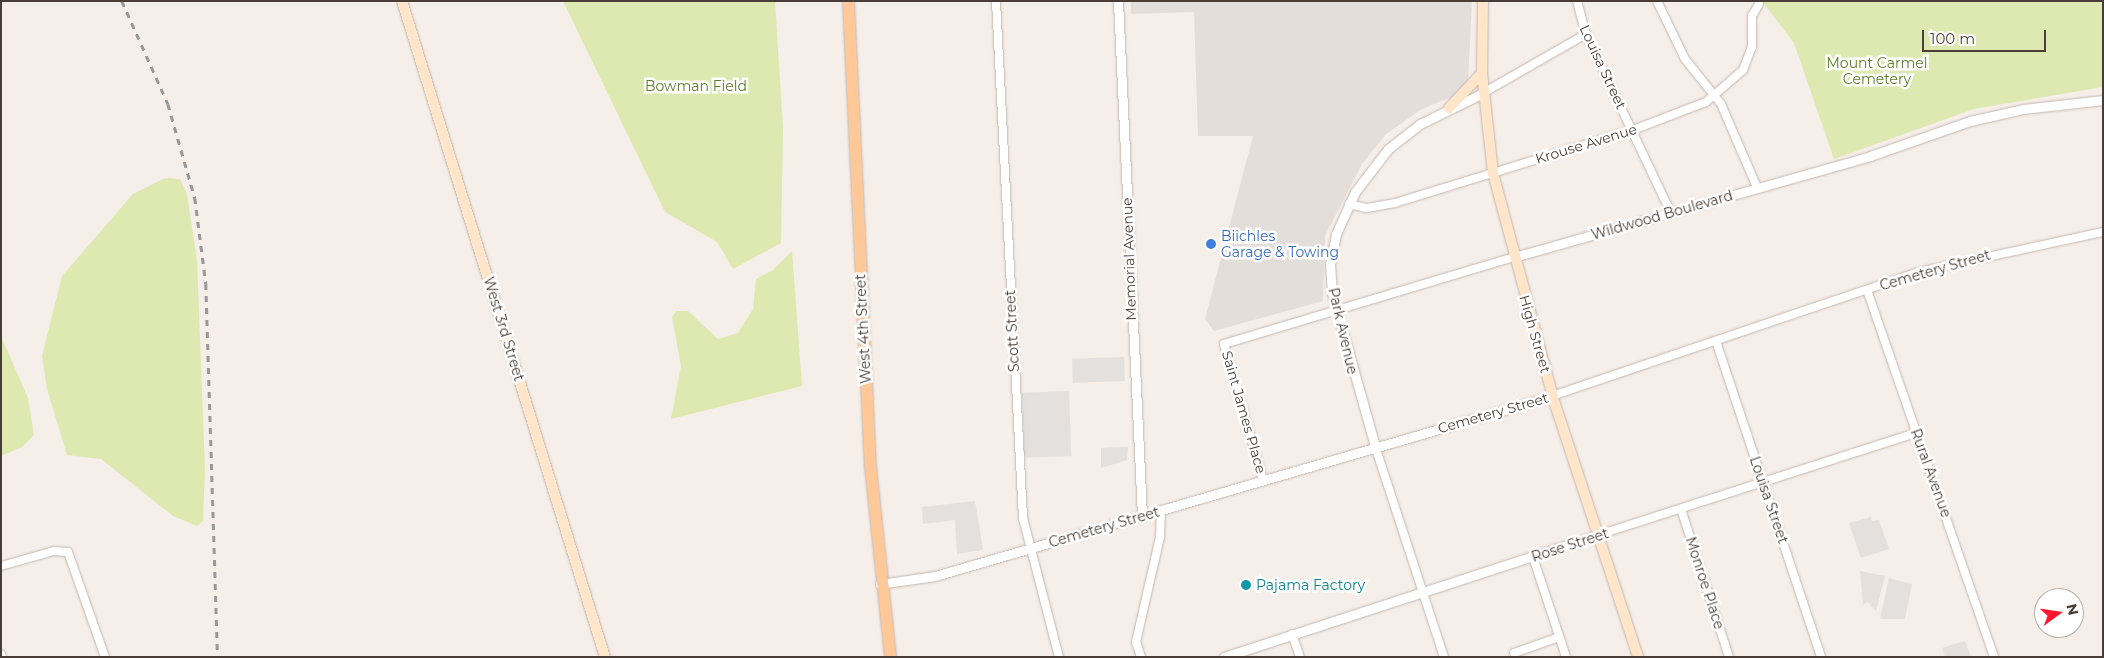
<!DOCTYPE html>
<html>
<head>
<meta charset="utf-8">
<style>
	body { margin:0 }
	#map { position:relative; width:2104px; height:658px; overflow:hidden; background:#f5eee9; font-family:Montserrat,sans-serif }
	div>[style] { position:absolute }
	.industrial>* { inset:0; background:#e4dedb }
	.green>* { inset:0; background:#dee9b1 }
	.parking>* { inset:0; background:#e3e0de; transform-origin:0 0 }
	.roads { filter:drop-shadow(0 0 1px #c4b7ae) drop-shadow(0 0 1px #c4b7ae) }
	.minor>* { height:8px; margin:-4px; padding:0 4px; transform-origin:4px; border-radius:4px; background:#fff }
	.tertiary>* { height:9px; margin:-4.5px; padding:0 4.5px; transform-origin:4.5px; border-radius:4.5px; background:#fff }
	.secondary>* { height:10px; margin:-5px; padding:0 5px; transform-origin:5px; border-radius:5px; background:#ffe5c9 }
	.primary>* { height:11px; margin:-5.5px; padding:0 5.5px; transform-origin:5.5px; border-radius:5.5px; background:#ffc898 }
	.rail>* { height:2.5px; margin-top:-1.25px; transform-origin:0; background:repeating-linear-gradient(90deg,#989898 0 6px,transparent 0 12px) }
	.dots>* { width:14px; height:14px; translate:-50% -50%; box-sizing:border-box; border:2px solid #fff; border-radius:50% }
	span { translate:-50% -50%; white-space:nowrap; text-align:center; line-height:1.15; -webkit-text-stroke:5px #fff; paint-order:stroke }
	.park-label { font-size:14px; color:#5d7c28 }
	.street-label { font-size:14px; color:#493e37 }
	.shop-label { font-size:14px; color:#366cbe }
	.left { translate:0 -50%; text-align:left }
	.culture-label { font-size:14px; color:#0d838f }
	.frame { position:absolute; inset:0; border:2px solid #493e37; pointer-events:none }
	.north { position:absolute; left:2034px; top:588px; width:50px; height:50px; box-sizing:border-box; background:#fff; border:1px solid #b6b2af; border-radius:50%; rotate:76deg; font-size:14px; font-weight:700; line-height:20px; text-align:center; color:#493e37 }
	.north::after { content:''; display:block; margin:auto; width:18px; height:22px; background:#fd182d; clip-path:polygon(50% 0,100% 100%,50% 72%,0 100%) }
	.scale { position:absolute; left:1922px; top:30px; width:124px; height:22px; box-sizing:border-box; border:2px solid #493e37; border-top:0; padding-left:6px; font-size:15px; line-height:18px; white-space:nowrap; color:#493e37; -webkit-text-stroke:4px #fff; paint-order:stroke }
</style>
</head>
<body>
<div id="map">
	<div class="industrial">
		<div style="clip-path:polygon(1131px 1px,1472px 1px,1468px 81px,1454px 96px,1422px 109px,1386px 134px,1362px 164px,1325px 236px,1323px 301px,1214px 331px,1205px 319px,1253px 136px,1198px 136px,1194px 12px,1131px 14px)"></div>
	</div>
	<div class="green">
		<div style="clip-path:polygon(563px 1px,775px 1px,783px 128px,781px 243px,733px 269px,717px 242px,665px 212px)"></div>
		<div style="clip-path:polygon(1762px 1px,2103px 1px,2103px 87px,1974px 109px,1834px 159px,1794px 43px)"></div>
		<div style="clip-path:polygon(165px 178px,180px 179px,187px 194px,197px 260px,205px 470px,203px 521px,197px 526px,173px 516px,101px 459px,67px 455px,47px 389px,42px 356px,62px 276px,133px 194px)"></div>
		<div style="clip-path:polygon(792px 251px,802px 386px,671px 419px,681px 366px,672px 317px,676px 311px,688px 311px,718px 339px,738px 333px,753px 309px,756px 279px,773px 270px)"></div>
		<div style="clip-path:polygon(1px 336px,28px 398px,34px 435px,22px 447px,1px 456px)"></div>
	</div>
	<div class="parking">
		<div style="left:1124px;top:357px;width:24px;height:52px;rotate:88deg"></div>
		<div style="left:1069px;top:391px;width:65px;height:47px;rotate:88deg"></div>
		<div style="clip-path:polygon(1128px 447px,1127px 460px,1101px 468px,1101px 448px)"></div>
		<div style="clip-path:polygon(975px 501px,983px 550px,957px 554px,955px 520px,923px 524px,922px 507px)"></div>
		<div style="clip-path:polygon(1871px 517px,1872px 521px,1879px 520px,1889px 549px,1861px 558px,1849px 523px)"></div>
		<div style="clip-path:polygon(1860px 571px,1885px 576px,1876px 611px,1868px 602px,1863px 605px)"></div>
		<div style="clip-path:polygon(1889px 578px,1912px 584px,1905px 619px,1880px 619px)"></div>
		<div style="clip-path:polygon(1965px 641px,1971px 657px,1945px 657px,1942px 648px)"></div>
	</div>
	<div class="roads">
		<div class="minor">
			<div style="left:996px;top:1px;width:518px;rotate:87.01deg"></div>
			<div style="left:1023px;top:518px;width:144px;rotate:75.5deg"></div>
			<div style="left:1577px;top:1px;width:34px;rotate:75deg"></div>
			<div style="left:1586px;top:34px;width:198px;rotate:64.6deg"></div>
			<div style="left:1657px;top:1px;width:64px;rotate:64.2deg"></div>
			<div style="left:1685px;top:59px;width:58px;rotate:51.3deg"></div>
			<div style="left:1721px;top:104px;width:90px;rotate:66.6deg"></div>
			<div style="left:1483px;top:93px;width:119px;rotate:-29.8deg"></div>
			<div style="left:1349px;top:204px;width:18px;rotate:13deg"></div>
			<div style="left:1367px;top:208px;width:28px;rotate:-10deg"></div>
			<div style="left:1395px;top:203px;width:249px;rotate:-17.1deg"></div>
			<div style="left:1633px;top:130px;width:78px;rotate:-21deg"></div>
			<div style="left:1706px;top:102px;width:49px;rotate:-40.9deg"></div>
			<div style="left:1743px;top:70px;width:25px;rotate:-69deg"></div>
			<div style="left:1752px;top:47px;width:31px;rotate:-90deg"></div>
			<div style="left:1752px;top:16px;width:14px;rotate:-60deg"></div>
			<div style="left:1867px;top:290px;width:388px;rotate:70.9deg"></div>
			<div style="left:1717px;top:344px;width:330px;rotate:71.6deg"></div>
			<div style="left:1552px;top:396px;width:386px;rotate:-18.7deg"></div>
			<div style="left:1918px;top:272px;width:189px;rotate:-12.2deg"></div>
			<div style="left:1375px;top:446px;width:222px;rotate:71.9deg"></div>
			<div style="left:1263px;top:480px;width:141px;rotate:-106deg"></div>
			<div style="left:1224px;top:344px;width:303px;rotate:-16.7deg"></div>
			<div style="left:1681px;top:509px;width:156px;rotate:72deg"></div>
			<div style="left:1598px;top:535px;width:334px;rotate:-17.8deg"></div>
			<div style="left:1533px;top:557px;width:105px;rotate:71.7deg"></div>
			<div style="left:1px;top:566px;width:55px;rotate:-15.8deg"></div>
			<div style="left:54px;top:551px;width:14px;rotate:4deg"></div>
			<div style="left:68px;top:552px;width:111px;rotate:70.6deg"></div>
			<div style="left:1292px;top:634px;width:24px;rotate:71deg"></div>
			<div style="left:1514px;top:653px;width:48px;rotate:-19.6deg"></div>
			<div style="left:1px;top:654px;width:3px;rotate:72deg"></div>
			<div style="left:1141px;top:657px;width:16px;rotate:-108deg"></div>
			<div style="left:1136px;top:642px;width:108px;rotate:-77.1deg"></div>
			<div style="left:1160px;top:537px;width:27px;rotate:-88deg"></div>
		</div>
		<div class="tertiary">
			<div style="left:1118px;top:1px;width:516px;rotate:87.33deg"></div>
			<div style="left:1514px;top:257px;width:370px;rotate:-15.8deg"></div>
			<div style="left:1870px;top:156px;width:106px;rotate:-19.3deg"></div>
			<div style="left:1970px;top:121px;width:54px;rotate:-12.8deg"></div>
			<div style="left:2023px;top:109px;width:81px;rotate:-6.4deg"></div>
			<div style="left:1375px;top:446px;width:159px;rotate:-105.7deg"></div>
			<div style="left:1332px;top:293px;width:28px;rotate:-94deg"></div>
			<div style="left:1330px;top:265px;width:32px;rotate:-79deg"></div>
			<div style="left:1336px;top:234px;width:46px;rotate:-65.7deg"></div>
			<div style="left:1355px;top:192px;width:54px;rotate:-52.5deg"></div>
			<div style="left:1388px;top:149px;width:41px;rotate:-38deg"></div>
			<div style="left:1420px;top:124px;width:70px;rotate:-26.2deg"></div>
			<div style="left:880px;top:584px;width:56px;rotate:-8.3deg"></div>
			<div style="left:935px;top:576px;width:643px;rotate:-16.26deg"></div>
			<div style="left:1224px;top:657px;width:393px;rotate:-18.1deg"></div>
		</div>
		<div class="secondary">
			<div style="left:402px;top:1px;width:687px;rotate:72.81deg"></div>
			<div style="left:1483px;top:1px;width:72px;rotate:90.8deg"></div>
			<div style="left:1482px;top:73px;width:101px;rotate:83.7deg"></div>
			<div style="left:1493px;top:173px;width:239px;rotate:75deg"></div>
			<div style="left:1555px;top:404px;width:266px;rotate:71.8deg"></div>
			<div style="left:1449px;top:108px;width:48px;rotate:-46.7deg"></div>
		</div>
		<div class="primary">
			<div style="left:848px;top:1px;width:466px;rotate:87.3deg"></div>
			<div style="left:870px;top:466px;width:192px;rotate:84deg"></div>
		</div>
	</div>
	<div class="rail">
		<div style="left:122px;top:1px;width:113px;rotate:65.9deg"></div>
		<div style="left:168px;top:104px;width:98px;rotate:74deg"></div>
		<div style="left:195px;top:198px;width:87px;rotate:82.7deg"></div>
		<div style="left:206px;top:284px;width:373px;rotate:88.2deg"></div>
	</div>
	<div class="dots">
		<div style="left:1211px;top:244px;background:#3f7fe0"></div>
		<div style="left:1246px;top:585px;background:#0f9aa8"></div>
	</div>
	<div class="park-label">
		<span style="left:1877px;top:71px">Mount Carmel<br>Cemetery</span>
		<span style="left:696px;top:86px">Bowman Field</span>
	</div>
	<div class="street-label">
		<span style="left:1603px;top:67px;rotate:65deg">Louisa Street</span>
		<span style="left:1586px;top:144px;rotate:-17deg">Krouse Avenue</span>
		<span style="left:1662px;top:215px;rotate:-16deg">Wildwood Boulevard</span>
		<span style="left:1129px;top:259px;rotate:-92deg">Memorial Avenue</span>
		<span style="left:1935px;top:270px;rotate:-16deg">Cemetery Street</span>
		<span style="left:504px;top:329px;rotate:73deg">West 3rd Street</span>
		<span style="left:863px;top:329px;rotate:-93deg">West 4th Street</span>
		<span style="left:1012px;top:331px;rotate:-93deg">Scott Street</span>
		<span style="left:1343px;top:331px;rotate:77deg">Park Avenue</span>
		<span style="left:1535px;top:334px;rotate:74deg">High Street</span>
		<span style="left:1244px;top:412px;rotate:74deg">Saint James Place</span>
		<span style="left:1493px;top:413px;rotate:-16deg">Cemetery Street</span>
		<span style="left:1931px;top:473px;rotate:70deg">Rural Avenue</span>
		<span style="left:1769px;top:500px;rotate:71deg">Louisa Street</span>
		<span style="left:1104px;top:527px;rotate:-16deg">Cemetery Street</span>
		<span style="left:1570px;top:545px;rotate:-18deg">Rose Street</span>
		<span style="left:1705px;top:583px;rotate:72deg">Monroe Place</span>
	</div>
	<div class="shop-label">
		<span class="left" style="left:1221px;top:244px">Biichles<br>Garage &amp; Towing</span>
	</div>
	<div class="culture-label">
		<span class="left" style="left:1256px;top:585px">Pajama Factory</span>
	</div>
	<div class="frame"></div>
	<div class="north">N</div>
	<div class="scale">100 m</div>
</div>
</body>
</html>
